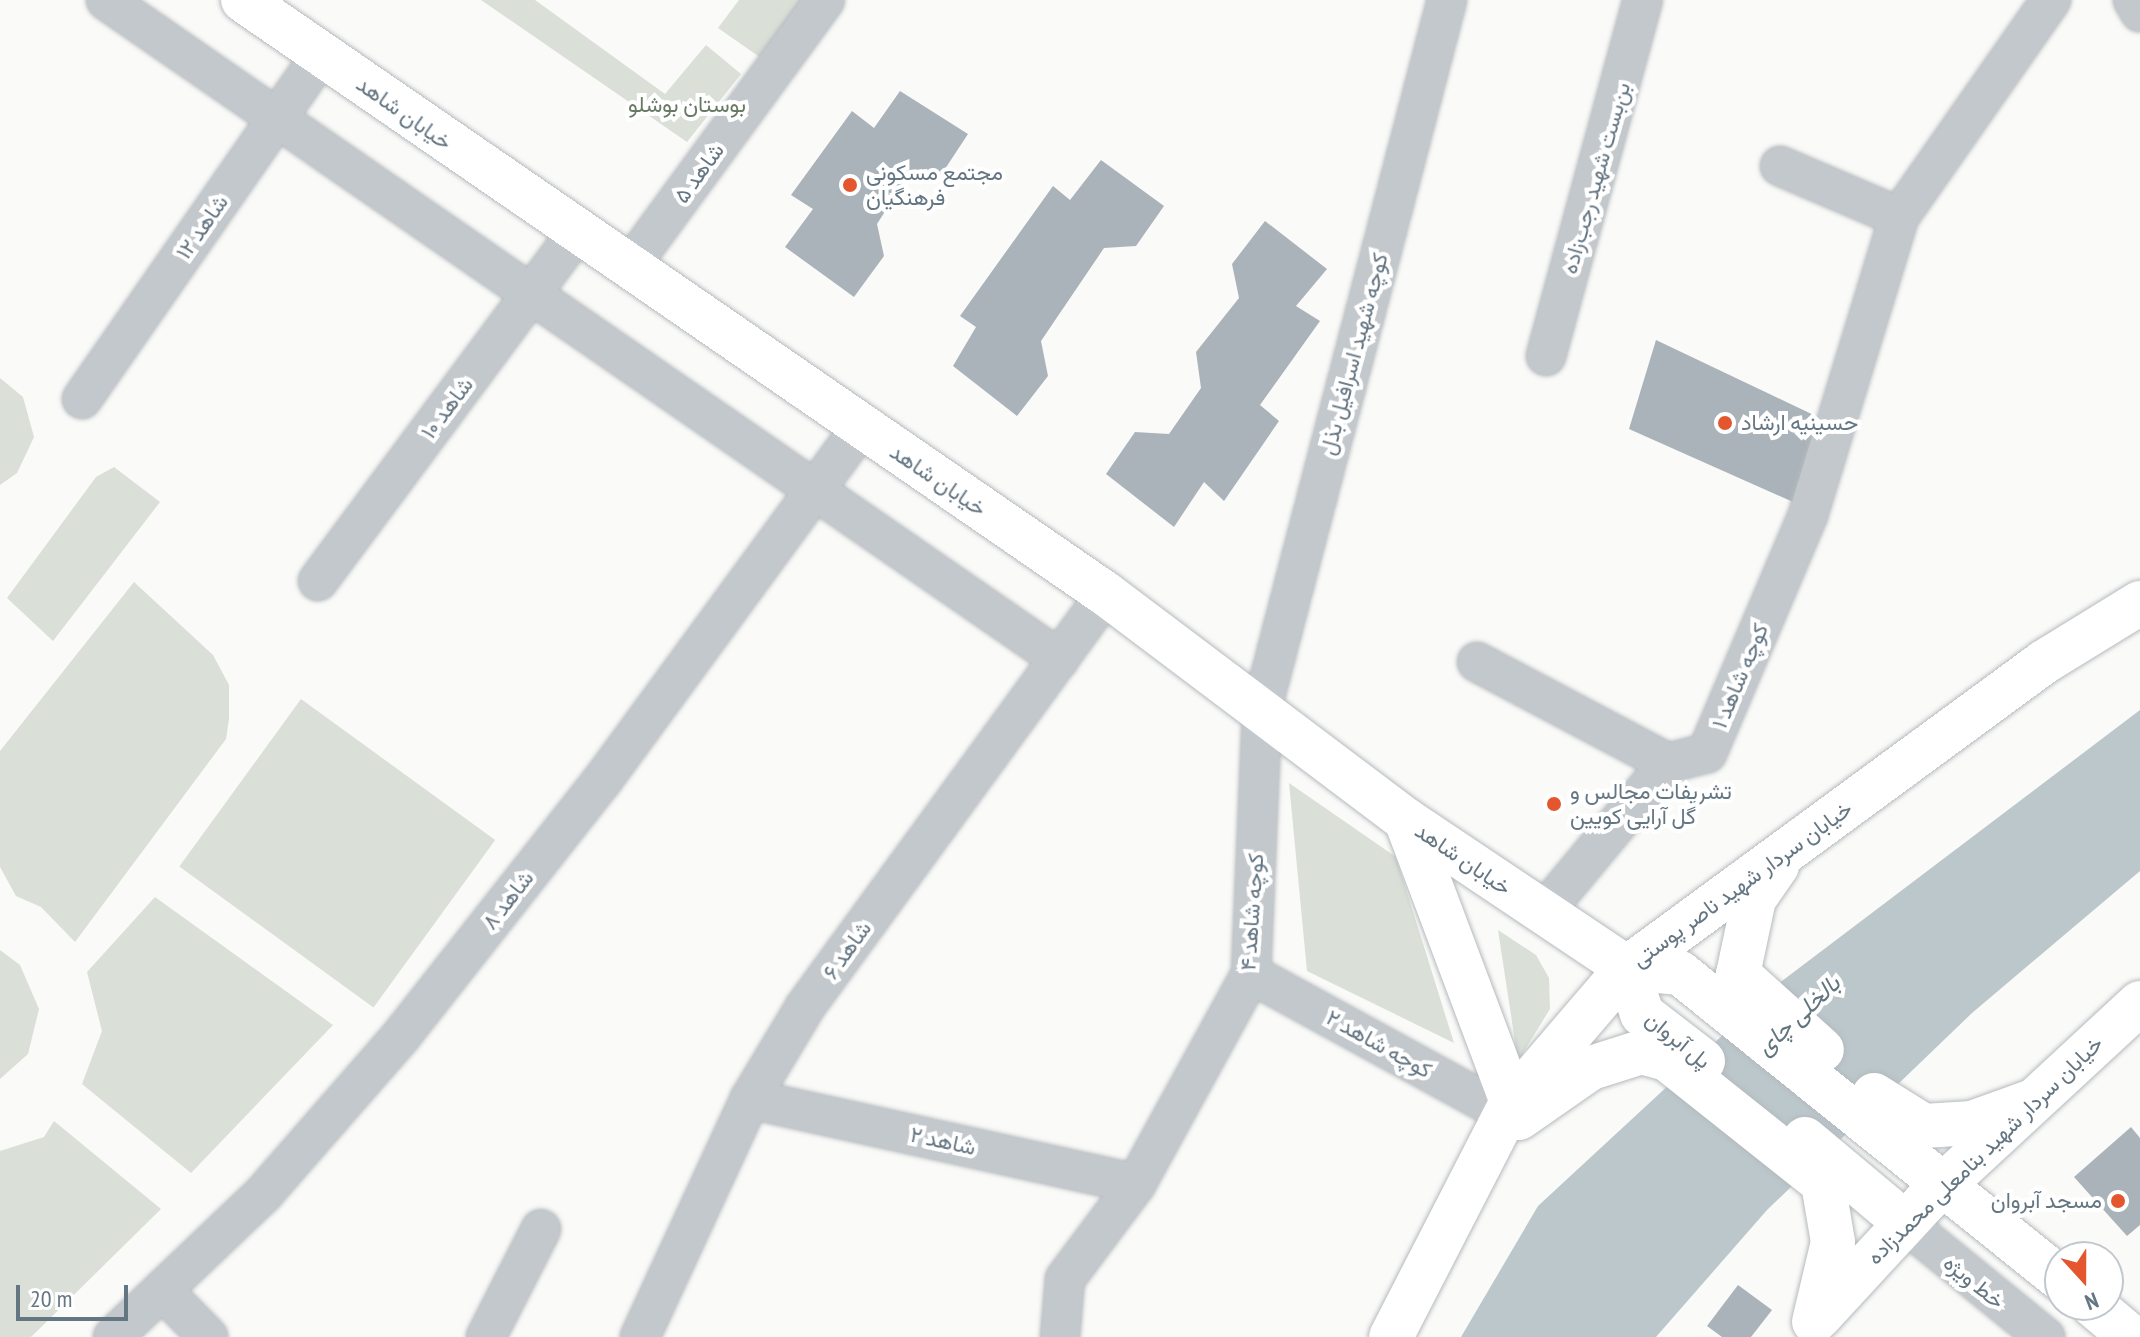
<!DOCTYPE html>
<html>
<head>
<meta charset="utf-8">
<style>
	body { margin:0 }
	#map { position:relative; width:2140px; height:1337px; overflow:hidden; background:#fafaf8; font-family:"PT Sans Narrow",Vazirmatn,sans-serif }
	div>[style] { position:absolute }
	.green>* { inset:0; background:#dadfd7; transform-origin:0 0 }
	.water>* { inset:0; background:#bbc7cb }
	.building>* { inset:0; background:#aab3b9 }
	.roads { filter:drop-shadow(0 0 2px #b5babe) drop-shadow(0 0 2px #b5babe) }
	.minor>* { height:38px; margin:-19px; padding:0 19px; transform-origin:19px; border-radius:19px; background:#c3c8cc }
	.major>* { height:44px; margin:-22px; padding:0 22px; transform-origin:22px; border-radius:22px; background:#fff }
	.dots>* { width:22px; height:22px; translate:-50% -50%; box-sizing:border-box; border:4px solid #fff; border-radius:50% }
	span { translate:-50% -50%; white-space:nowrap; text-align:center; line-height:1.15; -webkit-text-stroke:8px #fff; paint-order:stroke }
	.park-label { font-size:22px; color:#687a64 }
	.street-label { font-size:22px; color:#657683 }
	.poi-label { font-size:22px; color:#657683 }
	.left { translate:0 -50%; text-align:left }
	.right { translate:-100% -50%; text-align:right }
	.water-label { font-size:24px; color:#60757c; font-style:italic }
	.north { position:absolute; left:2044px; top:1241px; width:80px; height:80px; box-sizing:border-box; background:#fff; border:2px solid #c1c8cd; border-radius:50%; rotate:159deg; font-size:22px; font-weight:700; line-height:32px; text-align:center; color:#657683 }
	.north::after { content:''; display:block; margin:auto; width:28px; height:36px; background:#e4572e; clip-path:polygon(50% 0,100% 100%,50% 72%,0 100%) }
	.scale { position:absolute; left:16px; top:1285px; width:112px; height:36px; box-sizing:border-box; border:4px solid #657683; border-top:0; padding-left:10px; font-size:24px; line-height:28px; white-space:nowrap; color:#657683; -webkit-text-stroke:6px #fff; paint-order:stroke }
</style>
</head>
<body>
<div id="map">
	<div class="green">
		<div style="clip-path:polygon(481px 0,535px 0,665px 94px,706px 45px,741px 74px,687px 142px)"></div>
		<div style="clip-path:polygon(739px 0,801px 0,761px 58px,718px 28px)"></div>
		<div style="clip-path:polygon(0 378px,23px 397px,34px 437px,17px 473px,0 485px)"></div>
		<div style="clip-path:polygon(114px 467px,160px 502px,53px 641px,7px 598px,96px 477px)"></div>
		<div style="clip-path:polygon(134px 582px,213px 655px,229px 685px,229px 719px,226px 739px,75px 942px,41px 907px,16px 896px,0 867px,0 751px)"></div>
		<div style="left:301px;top:699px;width:240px;height:207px;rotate:36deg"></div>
		<div style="clip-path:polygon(1289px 783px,1396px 857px,1454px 1043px,1307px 971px)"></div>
		<div style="clip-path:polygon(155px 897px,333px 1025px,191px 1173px,82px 1084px,102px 1031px,87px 972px)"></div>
		<div style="clip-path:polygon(1498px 930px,1536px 955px,1549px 978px,1550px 1009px,1518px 1061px)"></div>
		<div style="clip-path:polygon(0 950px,20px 965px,39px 1009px,28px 1054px,0 1079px)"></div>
		<div style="clip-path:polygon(54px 1121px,161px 1209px,31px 1337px,0 1337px,0 1151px,44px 1137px)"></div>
	</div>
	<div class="water">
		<div style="clip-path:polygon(2140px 710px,2140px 871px,1972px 1013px,1767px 1210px,1656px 1337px,1461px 1337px,1538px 1206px,1778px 984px)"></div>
	</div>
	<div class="building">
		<div style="clip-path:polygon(900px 91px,968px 134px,941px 175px,909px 174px,877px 224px,884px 256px,854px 297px,785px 247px,813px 209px,791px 195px,852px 111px,874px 128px)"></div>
		<div style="clip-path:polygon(1101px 160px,1164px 206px,1136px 246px,1104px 248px,1041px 341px,1048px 376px,1017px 416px,953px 366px,976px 327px,960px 316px,1053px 186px,1070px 200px)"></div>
		<div style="clip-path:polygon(1265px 221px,1327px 269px,1296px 306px,1320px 321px,1260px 405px,1279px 421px,1224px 501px,1204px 482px,1174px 527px,1106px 474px,1135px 432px,1169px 434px,1201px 388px,1196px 352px,1239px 298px,1232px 264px)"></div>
		<div style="clip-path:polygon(1656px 340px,1820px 418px,1793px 502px,1629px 429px)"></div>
		<div style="clip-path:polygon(2131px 1127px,2140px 1138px,2140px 1225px,2127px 1236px,2074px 1177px)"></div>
		<div style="clip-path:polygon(1738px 1285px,1772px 1310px,1751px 1337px,1722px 1337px,1707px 1326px)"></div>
	</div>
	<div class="roads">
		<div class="minor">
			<div style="left:106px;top:0;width:1159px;rotate:34.66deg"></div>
			<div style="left:2133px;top:0;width:14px;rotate:60deg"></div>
			<div style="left:1780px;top:166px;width:129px;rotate:23.2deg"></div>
			<div style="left:628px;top:269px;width:333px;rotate:-53.8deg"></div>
			<div style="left:1546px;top:356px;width:369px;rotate:-74.8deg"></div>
			<div style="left:82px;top:399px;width:419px;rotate:-55.2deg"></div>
			<div style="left:318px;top:581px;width:432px;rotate:-53.4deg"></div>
			<div style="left:1477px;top:662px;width:216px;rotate:27.9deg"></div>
			<div style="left:1543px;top:913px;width:195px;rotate:-50.2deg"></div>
			<div style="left:1668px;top:763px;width:40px;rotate:-14.4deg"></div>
			<div style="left:1707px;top:753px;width:259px;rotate:-67deg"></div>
			<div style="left:1808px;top:515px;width:312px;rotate:-73deg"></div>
			<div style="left:1899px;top:217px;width:265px;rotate:-55deg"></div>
			<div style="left:1251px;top:974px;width:292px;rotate:28.7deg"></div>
			<div style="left:750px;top:1099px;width:395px;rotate:12.4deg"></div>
			<div style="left:1905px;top:1223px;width:181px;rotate:39.2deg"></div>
			<div style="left:162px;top:1290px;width:66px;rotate:45.6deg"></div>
			<div style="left:113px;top:1337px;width:210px;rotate:-43.6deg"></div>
			<div style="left:265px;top:1192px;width:207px;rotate:-48.9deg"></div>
			<div style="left:401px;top:1036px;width:325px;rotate:-51.8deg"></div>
			<div style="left:602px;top:781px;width:439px;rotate:-53.8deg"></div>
			<div style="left:486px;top:1337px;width:121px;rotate:-63deg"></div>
			<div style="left:640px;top:1337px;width:262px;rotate:-65.2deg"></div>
			<div style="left:750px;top:1099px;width:107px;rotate:-59.1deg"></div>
			<div style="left:805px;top:1007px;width:511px;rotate:-53.91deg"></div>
			<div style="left:1060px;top:1337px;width:58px;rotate:-85.1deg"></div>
			<div style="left:1065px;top:1279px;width:119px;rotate:-53.2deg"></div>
			<div style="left:1136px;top:1184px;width:239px;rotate:-61.3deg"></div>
			<div style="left:1251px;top:974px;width:266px;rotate:-87.6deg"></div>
			<div style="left:1262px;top:708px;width:732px;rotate:-75.36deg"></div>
		</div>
		<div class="major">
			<div style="left:243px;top:0;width:1048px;rotate:34.54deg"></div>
			<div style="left:1106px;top:594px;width:376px;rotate:37deg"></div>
			<div style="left:1406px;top:820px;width:266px;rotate:33.8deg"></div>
			<div style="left:1627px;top:968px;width:53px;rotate:5.4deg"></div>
			<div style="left:1680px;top:973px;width:487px;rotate:38.8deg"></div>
			<div style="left:1406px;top:820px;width:301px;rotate:69.4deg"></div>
			<div style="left:1777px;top:866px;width:40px;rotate:124.9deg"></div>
			<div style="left:1754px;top:899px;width:77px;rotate:102deg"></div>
			<div style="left:1738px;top:974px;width:113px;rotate:42.1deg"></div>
			<div style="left:1627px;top:968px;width:48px;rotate:71.9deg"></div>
			<div style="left:1642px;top:1014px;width:77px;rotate:37.6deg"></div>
			<div style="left:1874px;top:1095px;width:59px;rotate:31.8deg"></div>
			<div style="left:1924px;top:1126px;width:48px;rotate:-3.6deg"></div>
			<div style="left:1972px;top:1123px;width:62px;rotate:-19.9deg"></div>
			<div style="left:1519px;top:1118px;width:88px;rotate:-34.8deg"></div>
			<div style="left:1591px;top:1068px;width:52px;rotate:-17.7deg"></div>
			<div style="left:1641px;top:1052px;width:27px;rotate:15deg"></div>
			<div style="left:1667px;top:1059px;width:199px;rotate:38.5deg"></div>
			<div style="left:1823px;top:1183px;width:60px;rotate:80.4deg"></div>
			<div style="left:1833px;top:1242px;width:82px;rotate:103.4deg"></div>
			<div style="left:1805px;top:1139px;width:131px;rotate:40deg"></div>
			<div style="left:2093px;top:1305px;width:50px;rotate:40.1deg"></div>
			<div style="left:1819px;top:1317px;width:156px;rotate:-47.3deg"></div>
			<div style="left:1925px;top:1202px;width:293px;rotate:-42.8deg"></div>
			<div style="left:1391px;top:1337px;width:264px;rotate:-62.8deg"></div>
			<div style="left:1512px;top:1102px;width:177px;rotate:-49.4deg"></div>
			<div style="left:1627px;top:968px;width:517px;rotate:-36.27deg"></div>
			<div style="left:2044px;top:662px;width:113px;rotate:-31.6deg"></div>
		</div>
	</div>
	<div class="dots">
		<div style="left:850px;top:185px;background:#e4572e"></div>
		<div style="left:1725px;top:423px;background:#e4572e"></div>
		<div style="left:1554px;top:804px;background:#e4572e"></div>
		<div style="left:2118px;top:1201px;background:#e4572e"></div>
	</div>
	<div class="park-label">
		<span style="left:687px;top:105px">بوستان بوشلو</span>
	</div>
	<div class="street-label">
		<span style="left:404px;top:113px;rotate:35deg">خیابان شاهد</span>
		<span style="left:699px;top:173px;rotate:-54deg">شاهد ۵</span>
		<span style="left:1596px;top:178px;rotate:-74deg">بن‌بست شهید رجب‌زاده</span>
		<span style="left:202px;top:227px;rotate:-55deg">شاهد ۱۲</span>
		<span style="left:1354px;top:354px;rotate:-75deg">کوچه شهید اسرافیل بذل</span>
		<span style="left:447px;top:408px;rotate:-53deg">شاهد ۱۰</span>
		<span style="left:938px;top:480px;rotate:34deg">خیابان شاهد</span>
		<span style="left:1740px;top:676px;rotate:-67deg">کوچه شاهد ۱</span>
		<span style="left:1463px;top:859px;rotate:34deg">خیابان شاهد</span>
		<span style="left:1742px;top:884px;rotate:-36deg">خیابان سردار شهید ناصر پوستی</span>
		<span style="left:508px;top:900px;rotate:-52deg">شاهد ۸</span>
		<span style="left:1252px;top:912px;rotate:-86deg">کوچه شاهد ۴</span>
		<span style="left:847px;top:950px;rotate:-54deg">شاهد ۶</span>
		<span style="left:1678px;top:1040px;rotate:39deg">پل آبروان</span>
		<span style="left:1379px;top:1044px;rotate:29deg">کوچه شاهد ۲</span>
		<span style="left:943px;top:1141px;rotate:12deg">شاهد ۲</span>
		<span style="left:1985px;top:1150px;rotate:-44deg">خیابان سردار شهید بنامعلی محمدزاده</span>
		<span style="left:1974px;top:1282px;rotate:39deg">خط ویژه</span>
	</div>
	<div class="poi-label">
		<span class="left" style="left:866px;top:185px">مجتمع مسکونی<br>فرهنگیان</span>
		<span class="left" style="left:1741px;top:423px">حسینیه ارشاد</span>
		<span class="left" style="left:1570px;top:804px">تشریفات مجالس و<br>گل آرایی کویین</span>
		<span class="right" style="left:2102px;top:1201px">مسجد آبروان</span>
	</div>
	<div class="water-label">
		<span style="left:1798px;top:1015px;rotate:-43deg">بالخلی چای</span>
	</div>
	<div class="north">N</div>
	<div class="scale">20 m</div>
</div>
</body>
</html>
